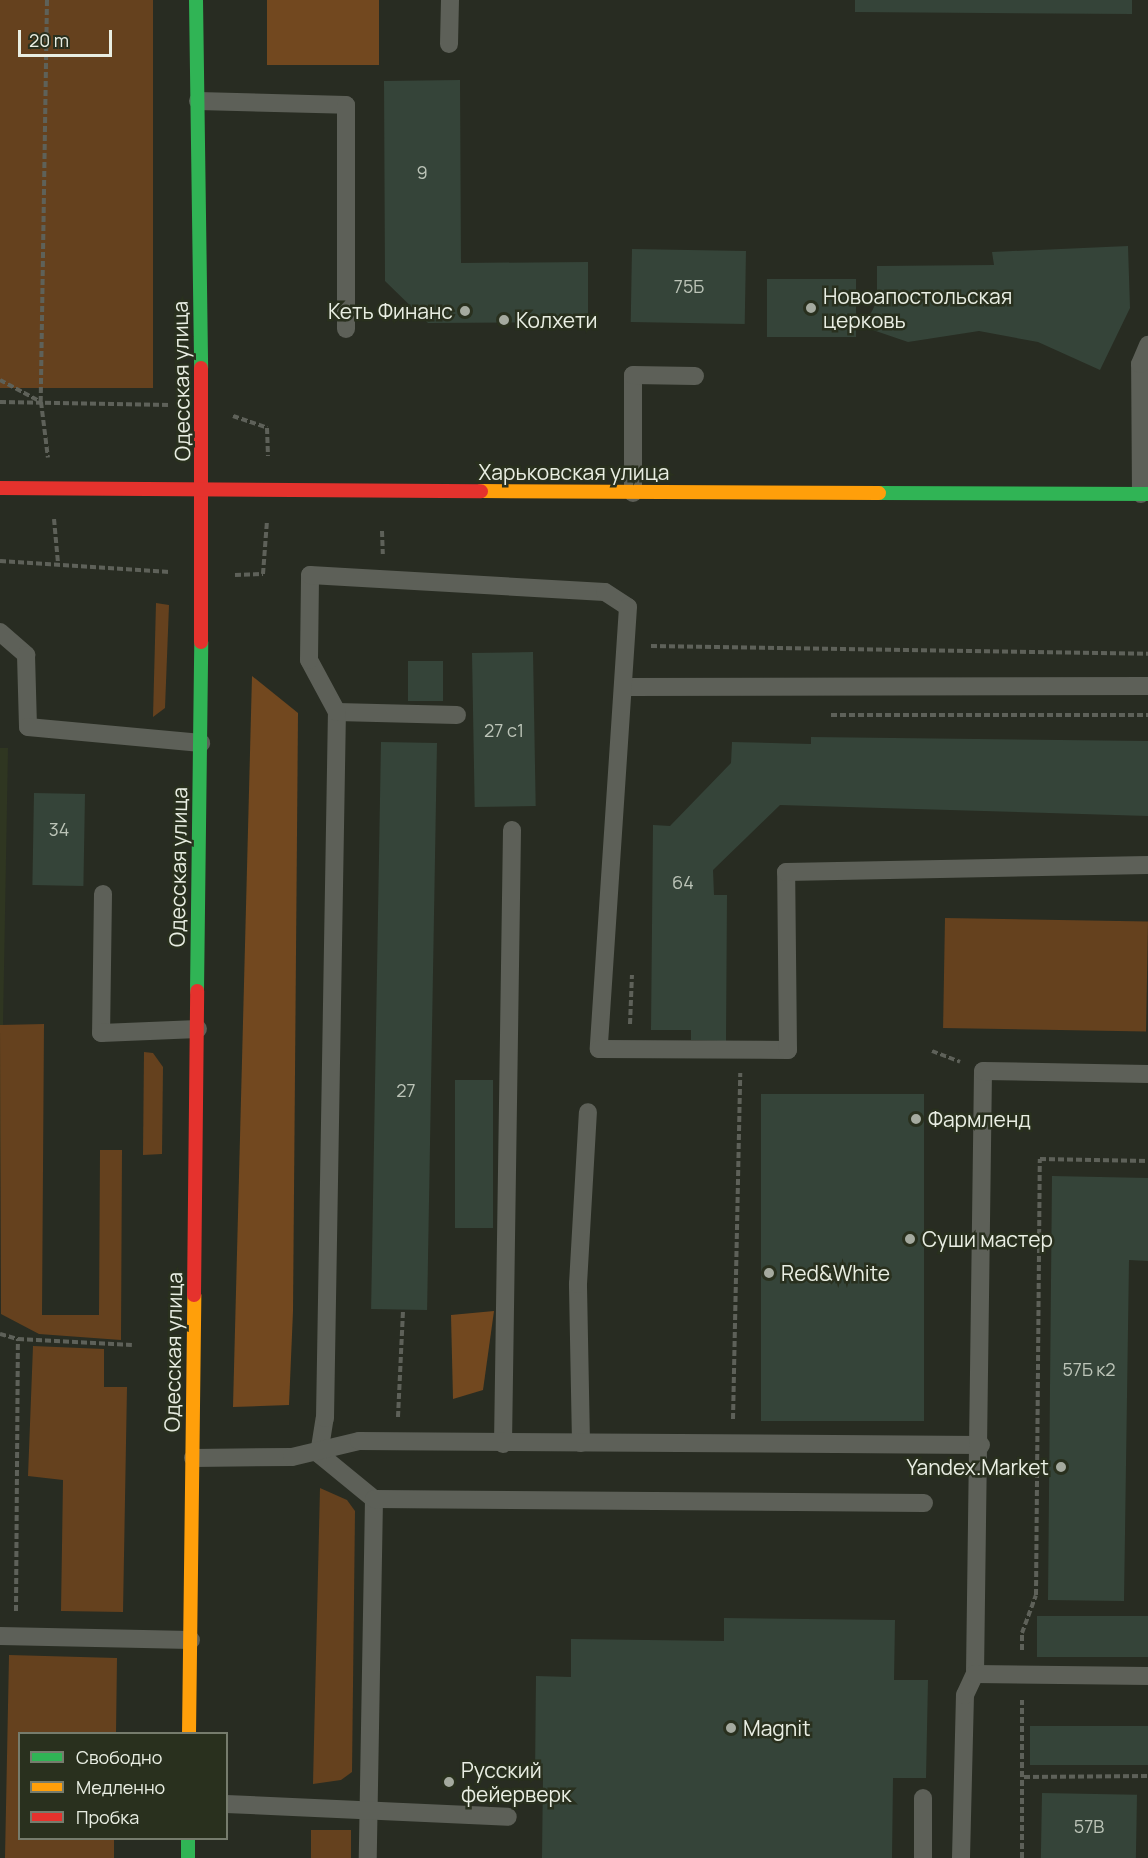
<!DOCTYPE html>
<html>
<head>
<meta charset="utf-8">
<style>
	body { margin:0 }
	#map { position:relative; width:1148px; height:1858px; overflow:hidden; background:#282c22; font-family:Manrope,sans-serif }
	div>[style] { position:absolute }
	.built>* { inset:0; background:#2f3621 }
	.green>* { inset:0; background:#65411e; transform-origin:0 0 }
	.forest>* { inset:0; background:#72481f; transform-origin:0 0 }
	.building>* { inset:0; background:#354439; transform-origin:0 0 }
	.path>* { height:4px; margin-top:-2px; transform-origin:0; background:repeating-linear-gradient(90deg,#5e6159 0 6px,transparent 0 9px) }
	.lane>* { height:18px; margin:-9px; padding:0 9px; transform-origin:9px; border-radius:9px; background:#5d6058 }
	.fast>* { height:14px; margin:-7px; padding:0 7px; transform-origin:7px; border-radius:7px; background:#30b455 }
	.slow>* { height:14px; margin:-7px; padding:0 7px; transform-origin:7px; border-radius:7px; background:#ff9f0a }
	.jam>* { height:14px; margin:-7px; padding:0 7px; transform-origin:7px; border-radius:7px; background:#e5322d }
	.dots>* { width:16px; height:16px; translate:-50% -50%; box-sizing:border-box; border:3px solid #29301e; border-radius:50% }
	span { translate:-50% -50%; white-space:nowrap; text-align:center; line-height:1.15; -webkit-text-stroke:5px #29301e; paint-order:stroke }
	.number-label { font-size:18px; color:#bcc4b8 }
	.number-label span { -webkit-text-stroke-width:0 }
	.poi-label { font-size:21px; color:#e9eee3 }
	.left { translate:0 -50%; text-align:left }
	.right { translate:-100% -50%; text-align:right }
	.street-label { font-size:21px; color:#e9eee3 }
	.legend { position:absolute; left:18px; top:1732px; width:210px; height:108px; box-sizing:border-box; background:#29301e; border:2px solid #767c6d; margin:0; padding:8px 10px; list-style:none; font-size:18px; color:#e9eee3 }
	.legend li { display:flex; align-items:center; gap:12px; height:30px }
	.legend b { width:30px; border:2px solid #767c6d }
	.scale { position:absolute; left:18px; top:30px; width:94px; height:27px; box-sizing:border-box; border:3px solid #e9eee3; border-top:0; padding-left:8px; font-size:18px; line-height:21px; white-space:nowrap; color:#e9eee3; -webkit-text-stroke:4px #29301e; paint-order:stroke }
</style>
</head>
<body>
<div id="map">
	<div class="built">
		<div style="clip-path:polygon(0 748px,8px 748px,0 1189px)"></div>
	</div>
	<div class="green">
		<div style="left:0;top:0;width:153px;height:388px"></div>
		<div style="clip-path:polygon(156px 603px,169px 605px,165px 708px,153px 717px)"></div>
		<div style="left:945px;top:918px;width:203px;height:110px;rotate:1deg"></div>
		<div style="clip-path:polygon(44px 1024px,42px 1315px,99px 1315px,100px 1150px,122px 1150px,121px 1340px,39px 1334px,1px 1314px,0 1025px)"></div>
		<div style="clip-path:polygon(144px 1052px,153px 1053px,163px 1067px,162px 1154px,143px 1155px)"></div>
		<div style="clip-path:polygon(33px 1346px,104px 1349px,104px 1387px,127px 1387px,123px 1612px,61px 1611px,63px 1480px,28px 1476px)"></div>
		<div style="clip-path:polygon(320px 1488px,347px 1500px,355px 1511px,352px 1772px,341px 1780px,313px 1784px)"></div>
		<div style="clip-path:polygon(9px 1655px,117px 1658px,116px 1733px,20px 1734px,20px 1838px,114px 1839px,114px 1858px,5px 1858px)"></div>
		<div style="left:311px;top:1830px;width:40px;height:28px"></div>
	</div>
	<div class="forest">
		<div style="left:267px;top:0;width:112px;height:65px"></div>
		<div style="clip-path:polygon(252px 676px,298px 713px,293px 1311px,289px 1405px,233px 1407px)"></div>
		<div style="clip-path:polygon(494px 1311px,483px 1390px,453px 1399px,451px 1315px)"></div>
	</div>
	<div class="building">
		<div style="clip-path:polygon(855px 0,1132px 0,1132px 14px,855px 12px)"></div>
		<div style="clip-path:polygon(460px 80px,461px 263px,588px 262px,588px 322px,428px 323px,385px 281px,384px 81px)"></div>
		<div style="clip-path:polygon(1128px 246px,1130px 308px,1100px 370px,1038px 342px,979px 331px,908px 342px,864px 327px,877px 301px,877px 266px,994px 265px,992px 252px)"></div>
		<div style="left:632px;top:249px;width:114px;height:73px;rotate:1deg"></div>
		<div style="left:856px;top:279px;width:58px;height:89px;rotate:90deg"></div>
		<div style="left:533px;top:652px;width:154px;height:61px;rotate:89deg"></div>
		<div style="left:408px;top:661px;width:35px;height:40px"></div>
		<div style="clip-path:polygon(811px 737px,1148px 741px,1148px 816px,780px 805px,713px 870px,714px 895px,727px 895px,726px 1041px,691px 1040px,691px 1030px,651px 1030px,653px 825px,670px 826px,731px 763px,732px 742px,811px 744px)"></div>
		<div style="left:381px;top:742px;width:56px;height:567px;rotate:1deg"></div>
		<div style="left:34px;top:793px;width:51px;height:92px;rotate:1deg"></div>
		<div style="left:455px;top:1080px;width:38px;height:148px"></div>
		<div style="left:761px;top:1094px;width:163px;height:327px"></div>
		<div style="clip-path:polygon(1052px 1176px,1148px 1178px,1148px 1261px,1129px 1260px,1124px 1601px,1048px 1600px)"></div>
		<div style="left:1148px;top:1616px;width:41px;height:111px;rotate:90deg"></div>
		<div style="clip-path:polygon(724px 1618px,895px 1620px,894px 1680px,928px 1680px,926px 1778px,893px 1778px,892px 1858px,542px 1858px,543px 1775px,535px 1775px,536px 1676px,571px 1677px,571px 1639px,724px 1641px)"></div>
		<div style="left:1030px;top:1726px;width:118px;height:39px"></div>
		<div style="left:1042px;top:1793px;width:95px;height:65px;rotate:1deg"></div>
	</div>
	<div class="path">
		<div style="left:47px;top:0;width:402px;rotate:90.9deg"></div>
		<div style="left:41px;top:402px;width:56px;rotate:82.9deg"></div>
		<div style="left:0;top:380px;width:44px;rotate:28.3deg"></div>
		<div style="left:0;top:402px;width:170px;rotate:1deg"></div>
		<div style="left:233px;top:416px;width:36px;rotate:19deg"></div>
		<div style="left:267px;top:428px;width:28px;rotate:88deg"></div>
		<div style="left:54px;top:519px;width:44px;rotate:84.8deg"></div>
		<div style="left:382px;top:531px;width:23px;rotate:88deg"></div>
		<div style="left:0;top:561px;width:170px;rotate:3.7deg"></div>
		<div style="left:235px;top:575px;width:28px;rotate:-2deg"></div>
		<div style="left:263px;top:574px;width:53px;rotate:-85.7deg"></div>
		<div style="left:651px;top:646px;width:497px;rotate:0.9deg"></div>
		<div style="left:831px;top:715px;width:317px"></div>
		<div style="left:630px;top:1024px;width:49px;rotate:-87.7deg"></div>
		<div style="left:932px;top:1051px;width:30px;rotate:21deg"></div>
		<div style="left:0;top:1334px;width:19px;rotate:16deg"></div>
		<div style="left:398px;top:1417px;width:107px;rotate:-87.3deg"></div>
		<div style="left:733px;top:1419px;width:346px;rotate:-88.8deg"></div>
		<div style="left:16px;top:1611px;width:272px;rotate:-89.6deg"></div>
		<div style="left:18px;top:1339px;width:114px;rotate:3deg"></div>
		<div style="left:1022px;top:1650px;width:17px;rotate:-90deg"></div>
		<div style="left:1022px;top:1633px;width:40px;rotate:-69.8deg"></div>
		<div style="left:1036px;top:1595px;width:436px;rotate:-89.5deg"></div>
		<div style="left:1040px;top:1159px;width:108px;rotate:1.1deg"></div>
		<div style="left:1024px;top:1777px;width:124px;rotate:-0.5deg"></div>
		<div style="left:1022px;top:1858px;width:158px;rotate:-90deg"></div>
	</div>
	<div class="lane">
		<div style="left:449px;top:44px;width:44px;rotate:-88.7deg"></div>
		<div style="left:198px;top:101px;width:148px;rotate:1.5deg"></div>
		<div style="left:346px;top:105px;width:224px;rotate:90deg"></div>
		<div style="left:633px;top:493px;width:118px;rotate:-90deg"></div>
		<div style="left:633px;top:375px;width:62px;rotate:0.9deg"></div>
		<div style="left:1141px;top:494px;width:130px;rotate:-90.4deg"></div>
		<div style="left:1140px;top:364px;width:21px;rotate:-67deg"></div>
		<div style="left:0;top:632px;width:35px;rotate:41deg"></div>
		<div style="left:26px;top:655px;width:72px;rotate:88.4deg"></div>
		<div style="left:28px;top:727px;width:174px;rotate:5.3deg"></div>
		<div style="left:625px;top:687px;width:523px;rotate:-0.11deg"></div>
		<div style="left:337px;top:712px;width:120px;rotate:1.4deg"></div>
		<div style="left:103px;top:894px;width:139px;rotate:90.8deg"></div>
		<div style="left:101px;top:1033px;width:97px;rotate:-2.4deg"></div>
		<div style="left:581px;top:1443px;width:159px;rotate:-91.1deg"></div>
		<div style="left:578px;top:1284px;width:172px;rotate:-86.7deg"></div>
		<div style="left:503px;top:1444px;width:614px;rotate:-89.16deg"></div>
		<div style="left:319px;top:1454px;width:36px;rotate:-81deg"></div>
		<div style="left:325px;top:1418px;width:706px;rotate:-89.03deg"></div>
		<div style="left:337px;top:712px;width:59px;rotate:-118.3deg"></div>
		<div style="left:309px;top:660px;width:85px;rotate:-89.3deg"></div>
		<div style="left:310px;top:575px;width:295px;rotate:3.3deg"></div>
		<div style="left:605px;top:592px;width:27px;rotate:33deg"></div>
		<div style="left:628px;top:607px;width:443px;rotate:93.8deg"></div>
		<div style="left:599px;top:1049px;width:189px;rotate:0.3deg"></div>
		<div style="left:788px;top:1050px;width:178px;rotate:-90.6deg"></div>
		<div style="left:786px;top:872px;width:362px;rotate:-1.1deg"></div>
		<div style="left:319px;top:1454px;width:71px;rotate:39.3deg"></div>
		<div style="left:374px;top:1499px;width:359px;rotate:91deg"></div>
		<div style="left:193px;top:1458px;width:99px;rotate:-0.6deg"></div>
		<div style="left:292px;top:1457px;width:69px;rotate:-13.4deg"></div>
		<div style="left:359px;top:1441px;width:622px;rotate:0.37deg"></div>
		<div style="left:374px;top:1499px;width:550px;rotate:0.42deg"></div>
		<div style="left:0;top:1636px;width:191px;rotate:1.2deg"></div>
		<div style="left:975px;top:1674px;width:603px;rotate:-89.24deg"></div>
		<div style="left:983px;top:1071px;width:165px;rotate:1deg"></div>
		<div style="left:226px;top:1804px;width:282px;rotate:2.6deg"></div>
		<div style="left:923px;top:1858px;width:60px;rotate:-90deg"></div>
		<div style="left:961px;top:1858px;width:163px;rotate:-88.6deg"></div>
		<div style="left:965px;top:1695px;width:23px;rotate:-65deg"></div>
		<div style="left:975px;top:1674px;width:173px;rotate:0.7deg"></div>
	</div>
	<div class="fast">
		<div style="left:196px;top:0;width:368px;rotate:89.2deg"></div>
		<div style="left:879px;top:493px;width:269px;rotate:0.2deg"></div>
		<div style="left:197px;top:991px;width:349px;rotate:-89.3deg"></div>
		<div style="left:188px;top:1838px;width:20px;rotate:90deg"></div>
	</div>
	<div class="slow">
		<div style="left:481px;top:491px;width:398px;rotate:0.3deg"></div>
		<div style="left:189px;top:1734px;width:439px;rotate:-89.3deg"></div>
	</div>
	<div class="jam">
		<div style="left:201px;top:368px;width:274px;rotate:90deg"></div>
		<div style="left:0;top:488px;width:481px;rotate:0.4deg"></div>
		<div style="left:194px;top:1295px;width:304px;rotate:-89.4deg"></div>
	</div>
	<div class="dots">
		<div style="left:811px;top:308px;background:#a5aa9f"></div>
		<div style="left:465px;top:311px;background:#a5aa9f"></div>
		<div style="left:504px;top:320px;background:#a5aa9f"></div>
		<div style="left:916px;top:1119px;background:#a5aa9f"></div>
		<div style="left:910px;top:1239px;background:#a5aa9f"></div>
		<div style="left:769px;top:1273px;background:#a5aa9f"></div>
		<div style="left:1061px;top:1467px;background:#a5aa9f"></div>
		<div style="left:731px;top:1728px;background:#a5aa9f"></div>
		<div style="left:449px;top:1782px;background:#a5aa9f"></div>
	</div>
	<div class="number-label">
		<span style="left:422px;top:172px">9</span>
		<span style="left:689px;top:286px">75Б</span>
		<span style="left:504px;top:730px">27 с1</span>
		<span style="left:59px;top:829px">34</span>
		<span style="left:683px;top:882px">64</span>
		<span style="left:406px;top:1090px">27</span>
		<span style="left:1089px;top:1369px">57Б к2</span>
		<span style="left:1089px;top:1826px">57В</span>
	</div>
	<div class="poi-label">
		<span class="left" style="left:823px;top:308px">Новоапостольская<br>церковь</span>
		<span class="right" style="left:453px;top:311px">Кеть Финанс</span>
		<span class="left" style="left:516px;top:320px">Колхети</span>
		<span class="left" style="left:928px;top:1119px">Фармленд</span>
		<span class="left" style="left:922px;top:1239px">Суши мастер</span>
		<span class="left" style="left:781px;top:1273px">Red&amp;White</span>
		<span class="right" style="left:1049px;top:1467px">Yandex.Market</span>
		<span class="left" style="left:743px;top:1728px">Magnit</span>
		<span class="left" style="left:461px;top:1782px">Русский<br>фейерверк</span>
	</div>
	<div class="street-label">
		<span style="left:181px;top:381px;rotate:-91deg">Одесская улица</span>
		<span style="left:574px;top:472px">Харьковская улица</span>
		<span style="left:178px;top:867px;rotate:-89deg">Одесская улица</span>
		<span style="left:173px;top:1352px;rotate:-89deg">Одесская улица</span>
	</div>
	<ul class="legend">
	<li><b style="height:8px;background:#30b455"></b>Свободно</li>
	<li><b style="height:8px;background:#ff9f0a"></b>Медленно</li>
	<li><b style="height:8px;background:#e5322d"></b>Пробка</li>
	</ul>
	<div class="scale">20 m</div>
</div>
</body>
</html>
